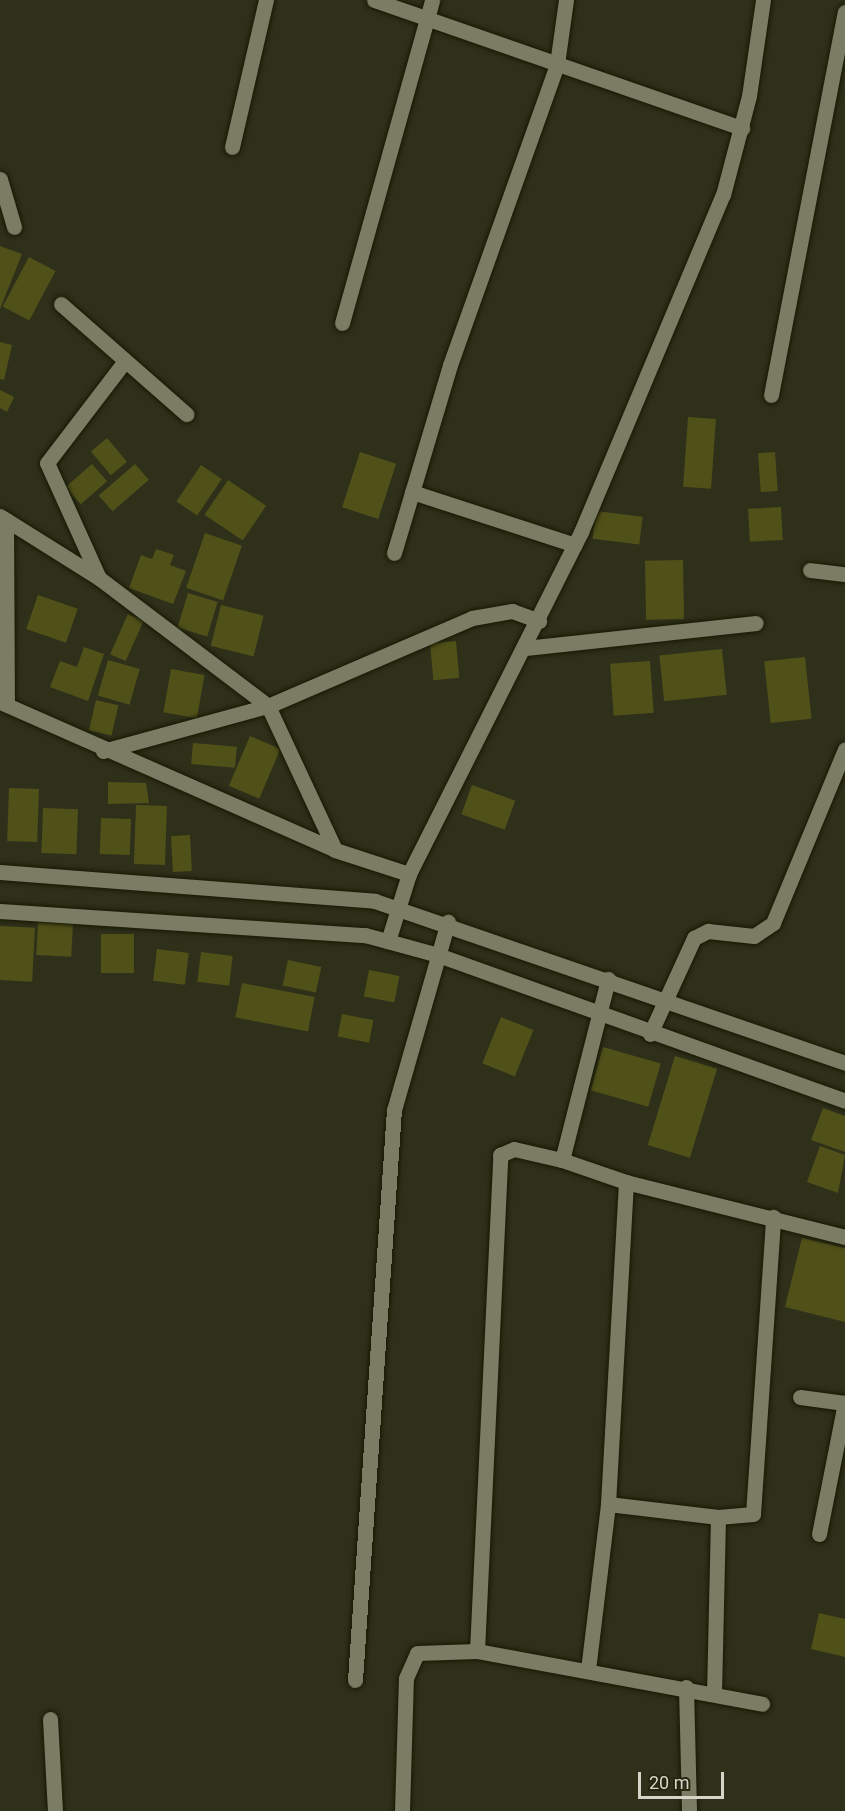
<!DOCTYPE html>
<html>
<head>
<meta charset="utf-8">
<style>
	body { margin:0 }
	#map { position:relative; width:845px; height:1811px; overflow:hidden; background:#2f301a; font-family:Roboto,sans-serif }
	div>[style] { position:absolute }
	.building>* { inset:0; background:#505119; transform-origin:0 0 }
	.roads { filter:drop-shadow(0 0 2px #171803) drop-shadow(0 0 2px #171803) }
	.minor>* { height:15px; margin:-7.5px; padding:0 7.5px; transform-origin:7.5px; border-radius:7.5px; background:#7b7c64 }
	span { translate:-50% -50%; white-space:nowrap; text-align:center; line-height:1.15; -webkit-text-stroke:4.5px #252610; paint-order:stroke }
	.scale { position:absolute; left:638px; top:1772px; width:86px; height:27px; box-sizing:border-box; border:3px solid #d4d5c8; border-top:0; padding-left:8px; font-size:18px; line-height:21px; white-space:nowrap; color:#d4d5c8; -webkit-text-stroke:4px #252610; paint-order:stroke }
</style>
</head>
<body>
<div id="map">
	<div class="building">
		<div style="clip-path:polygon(0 246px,22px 254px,0 309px)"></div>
		<div style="left:29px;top:257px;width:30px;height:56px;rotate:28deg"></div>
		<div style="clip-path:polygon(0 342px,12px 345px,4px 380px,0 379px)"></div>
		<div style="clip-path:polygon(0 390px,14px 397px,7px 412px,0 408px)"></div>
		<div style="left:688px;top:417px;width:28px;height:70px;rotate:4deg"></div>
		<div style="left:107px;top:438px;width:31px;height:21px;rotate:50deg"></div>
		<div style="left:360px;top:452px;width:38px;height:58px;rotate:18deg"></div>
		<div style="left:775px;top:452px;width:39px;height:17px;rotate:86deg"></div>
		<div style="left:92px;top:464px;width:23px;height:35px;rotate:49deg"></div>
		<div style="left:135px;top:464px;width:21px;height:48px;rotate:49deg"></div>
		<div style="left:201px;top:465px;width:25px;height:44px;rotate:34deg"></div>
		<div style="left:228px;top:480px;width:46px;height:42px;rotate:34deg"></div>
		<div style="left:781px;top:507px;width:33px;height:33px;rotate:87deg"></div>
		<div style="left:596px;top:511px;width:47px;height:28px;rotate:7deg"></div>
		<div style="left:205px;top:533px;width:39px;height:58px;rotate:19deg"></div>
		<div style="clip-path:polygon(156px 549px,174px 555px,170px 565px,186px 571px,173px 604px,129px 588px,141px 555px,152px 559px)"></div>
		<div style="left:683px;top:560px;width:59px;height:38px;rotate:89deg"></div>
		<div style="left:188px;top:593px;width:31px;height:36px;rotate:17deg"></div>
		<div style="left:38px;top:595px;width:42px;height:36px;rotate:19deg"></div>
		<div style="left:221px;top:605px;width:44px;height:42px;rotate:14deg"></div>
		<div style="left:128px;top:614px;width:17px;height:44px;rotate:24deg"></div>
		<div style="left:456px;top:641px;width:37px;height:26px;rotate:85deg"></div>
		<div style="clip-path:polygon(84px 647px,104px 654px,88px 701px,50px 687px,60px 661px,77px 667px)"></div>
		<div style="left:722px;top:649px;width:46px;height:63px;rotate:84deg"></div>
		<div style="left:805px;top:657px;width:62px;height:41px;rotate:84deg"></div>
		<div style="left:108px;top:660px;width:33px;height:37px;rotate:16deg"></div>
		<div style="left:650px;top:661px;width:52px;height:40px;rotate:86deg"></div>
		<div style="left:171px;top:669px;width:34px;height:44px;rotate:10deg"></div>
		<div style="left:96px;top:700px;width:23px;height:31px;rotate:13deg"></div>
		<div style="left:250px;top:736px;width:33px;height:54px;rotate:23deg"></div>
		<div style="left:193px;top:743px;width:44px;height:21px;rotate:5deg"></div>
		<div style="clip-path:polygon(108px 782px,146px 783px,149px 803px,108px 804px)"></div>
		<div style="left:472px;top:785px;width:46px;height:31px;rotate:20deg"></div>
		<div style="left:9px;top:788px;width:30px;height:53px;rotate:2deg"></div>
		<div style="left:136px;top:805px;width:31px;height:59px;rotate:2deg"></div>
		<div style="left:43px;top:808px;width:35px;height:45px;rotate:2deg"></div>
		<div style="left:101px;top:818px;width:30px;height:36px;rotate:2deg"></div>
		<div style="left:190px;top:835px;width:36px;height:19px;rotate:87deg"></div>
		<div style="left:38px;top:922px;width:35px;height:33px;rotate:3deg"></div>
		<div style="left:0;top:926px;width:35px;height:54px;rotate:3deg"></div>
		<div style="left:101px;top:934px;width:33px;height:39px"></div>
		<div style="left:157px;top:949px;width:32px;height:32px;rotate:7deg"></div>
		<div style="left:201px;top:952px;width:32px;height:30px;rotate:7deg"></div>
		<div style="left:288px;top:960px;width:34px;height:26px;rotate:12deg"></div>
		<div style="left:369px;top:970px;width:31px;height:27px;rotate:11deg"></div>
		<div style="left:242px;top:983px;width:74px;height:35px;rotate:11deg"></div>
		<div style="left:342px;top:1014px;width:32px;height:23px;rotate:11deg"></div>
		<div style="left:501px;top:1017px;width:35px;height:50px;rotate:22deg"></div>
		<div style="left:603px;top:1047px;width:60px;height:45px;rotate:16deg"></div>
		<div style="left:675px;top:1056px;width:44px;height:93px;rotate:17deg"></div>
		<div style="clip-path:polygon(823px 1108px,845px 1116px,845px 1152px,811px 1140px)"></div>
		<div style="clip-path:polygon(820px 1146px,845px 1155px,838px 1193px,807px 1182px)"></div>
		<div style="clip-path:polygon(802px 1238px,845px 1248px,845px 1322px,785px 1307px)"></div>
		<div style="clip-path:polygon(819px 1613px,845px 1619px,845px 1657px,811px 1649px)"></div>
	</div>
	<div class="roads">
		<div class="minor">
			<div style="left:374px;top:0;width:390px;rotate:19.2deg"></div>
			<div style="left:232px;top:147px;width:151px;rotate:-77deg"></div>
			<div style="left:0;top:179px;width:50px;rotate:73.7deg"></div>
			<div style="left:61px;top:304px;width:167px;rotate:41.3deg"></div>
			<div style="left:342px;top:323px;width:335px;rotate:-74.4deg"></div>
			<div style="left:771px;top:395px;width:390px;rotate:-79.1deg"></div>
			<div style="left:412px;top:492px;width:171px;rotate:18deg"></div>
			<div style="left:0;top:516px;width:117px;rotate:32.1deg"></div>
			<div style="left:99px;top:578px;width:212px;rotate:37.1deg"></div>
			<div style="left:268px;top:706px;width:159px;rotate:65deg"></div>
			<div style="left:6px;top:520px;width:185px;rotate:89.7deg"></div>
			<div style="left:394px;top:553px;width:196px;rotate:-73.4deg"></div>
			<div style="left:450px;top:365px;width:319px;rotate:-70.4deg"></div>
			<div style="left:557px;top:64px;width:65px;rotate:-82deg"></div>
			<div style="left:810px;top:570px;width:35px;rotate:7deg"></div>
			<div style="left:99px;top:578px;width:126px;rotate:-114.3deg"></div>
			<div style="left:47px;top:463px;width:128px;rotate:-52.6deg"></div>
			<div style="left:526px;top:648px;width:231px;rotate:-6.2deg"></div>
			<div style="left:0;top:702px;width:366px;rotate:23.8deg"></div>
			<div style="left:335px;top:850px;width:78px;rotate:18deg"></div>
			<div style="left:103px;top:751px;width:171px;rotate:-15.3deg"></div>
			<div style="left:268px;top:706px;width:222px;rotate:-23.3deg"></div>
			<div style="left:472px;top:618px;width:41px;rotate:-9.9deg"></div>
			<div style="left:512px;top:611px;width:29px;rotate:20deg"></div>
			<div style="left:0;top:872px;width:376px;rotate:4.4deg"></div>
			<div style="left:375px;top:901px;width:497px;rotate:19deg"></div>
			<div style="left:0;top:911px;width:366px;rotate:3.8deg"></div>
			<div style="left:365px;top:935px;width:76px;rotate:15.3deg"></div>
			<div style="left:438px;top:955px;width:432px;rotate:19.7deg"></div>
			<div style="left:388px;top:941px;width:70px;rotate:-72.6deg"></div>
			<div style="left:409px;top:874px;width:383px;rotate:-63.3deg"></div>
			<div style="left:581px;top:532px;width:366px;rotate:-67.2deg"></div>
			<div style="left:723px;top:195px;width:102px;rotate:-75.3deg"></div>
			<div style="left:749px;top:96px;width:97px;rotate:-81.7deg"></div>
			<div style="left:650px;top:1034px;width:106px;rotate:-65.4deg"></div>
			<div style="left:694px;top:938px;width:16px;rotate:-27deg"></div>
			<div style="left:708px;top:931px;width:46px;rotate:6.2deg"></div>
			<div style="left:754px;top:936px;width:23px;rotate:-34deg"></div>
			<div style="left:773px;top:923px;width:188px;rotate:-67.5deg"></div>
			<div style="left:562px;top:1160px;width:187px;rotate:-75.7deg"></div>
			<div style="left:626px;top:1182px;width:323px;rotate:93.2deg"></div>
			<div style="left:608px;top:1504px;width:111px;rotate:6.7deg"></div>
			<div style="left:718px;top:1517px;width:35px;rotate:-5deg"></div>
			<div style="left:753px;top:1514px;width:298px;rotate:-86.1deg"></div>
			<div style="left:800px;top:1397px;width:45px;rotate:7.6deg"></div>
			<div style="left:819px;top:1534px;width:134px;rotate:-78.8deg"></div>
			<div style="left:477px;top:1651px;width:497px;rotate:-87.3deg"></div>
			<div style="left:500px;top:1155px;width:15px;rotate:-23deg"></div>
			<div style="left:514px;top:1149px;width:49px;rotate:12.9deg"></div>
			<div style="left:562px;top:1160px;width:68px;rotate:19deg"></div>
			<div style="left:626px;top:1182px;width:226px;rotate:14.1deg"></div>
			<div style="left:588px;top:1670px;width:167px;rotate:-83.1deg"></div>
			<div style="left:355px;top:1680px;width:571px;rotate:-86.09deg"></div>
			<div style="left:394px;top:1110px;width:196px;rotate:-74deg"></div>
			<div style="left:686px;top:1687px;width:124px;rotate:88.6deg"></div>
			<div style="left:714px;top:1694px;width:177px;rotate:-88.7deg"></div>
			<div style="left:50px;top:1719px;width:92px;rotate:86.9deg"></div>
			<div style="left:402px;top:1811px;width:133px;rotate:-88.3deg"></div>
			<div style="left:406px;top:1678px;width:27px;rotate:-66deg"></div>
			<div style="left:417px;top:1653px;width:60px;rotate:-1.9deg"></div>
			<div style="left:477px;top:1651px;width:290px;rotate:10.5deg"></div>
		</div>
	</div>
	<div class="scale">20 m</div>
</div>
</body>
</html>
